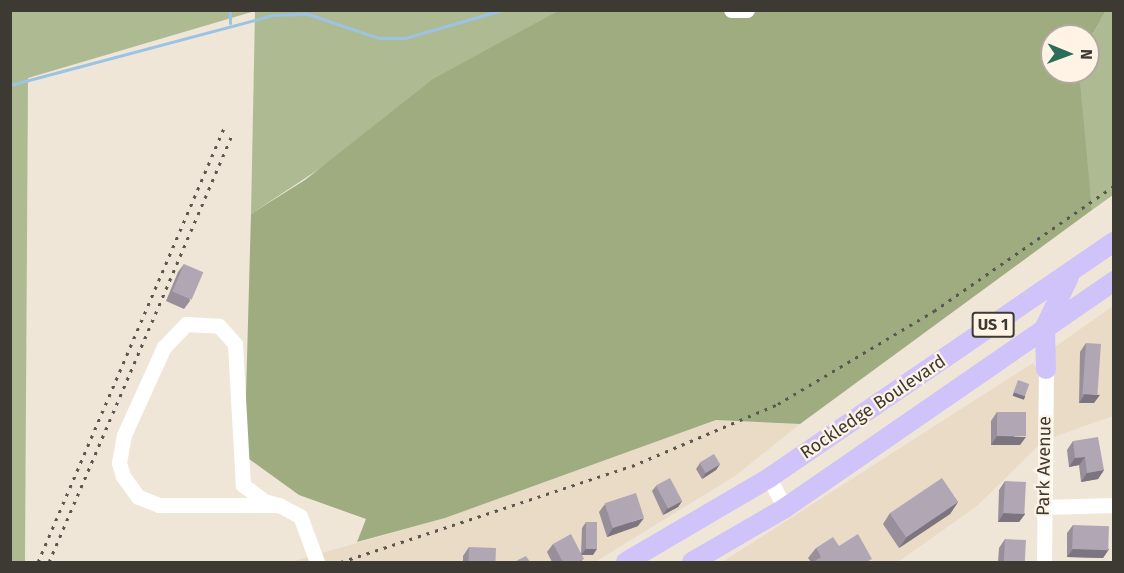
<!DOCTYPE html>
<html>
<head>
<meta charset="utf-8">
<style>
	body { margin:0 }
	#map { position:relative; width:1124px; height:573px; overflow:hidden; background:#f0e6d8; font-family:"Fira Sans",sans-serif }
	div>[style] { position:absolute }
	.built>* { inset:0; background:#e9dbc6 }
	.green>* { inset:0; background:#aebb92 }
	.forest>* { inset:0; background:#9eac80 }
	.stream>* { height:3px; margin:-1.5px; padding:0 1.5px; transform-origin:1.5px; border-radius:1.5px; background:#9bc3e3 }
	.minor>* { height:15px; margin:-7.5px; padding:0 7.5px; transform-origin:7.5px; border-radius:7.5px; background:#fff }
	.major>* { height:20px; margin:-10px; padding:0 10px; transform-origin:10px; border-radius:10px; background:#cfc3f9 }
	.rail>* { height:3px; margin-top:-1.5px; transform-origin:0; background:repeating-linear-gradient(90deg,#5c5750 0 3px,transparent 0 9px) }
	.wall>* { inset:0; background:#988f9b }
	.shaded-wall>* { inset:0; background:#7c747e; transform-origin:0 0 }
	.building>* { inset:0; background:#b1a6b4; transform-origin:0 0 }
	span { translate:-50% -50%; white-space:nowrap; text-align:center; line-height:1.15; -webkit-text-stroke:4.5px #fef3e5; paint-order:stroke }
	.shield-label span { padding:2px 4px; background:#fef3e5; border:2px solid; border-radius:4px; -webkit-text-stroke-width:0 }
	.shield-label { font-size:16px; color:#3d3933; font-weight:700 }
	.street-label { font-size:18px; color:#3d3933 }
	.frame { position:absolute; inset:0; border:12px solid #3d3933; pointer-events:none }
	.north { position:absolute; left:1040px; top:24px; width:60px; height:60px; box-sizing:border-box; background:#fef3e5; border:2px solid #b1a99e; border-radius:50%; rotate:91deg; font-size:16px; font-weight:700; line-height:24px; text-align:center; color:#3d3933 }
	.north::after { content:''; display:block; margin:auto; width:21px; height:27px; background:#2b6c5b; clip-path:polygon(50% 0,100% 100%,50% 72%,0 100%) }
</style>
</head>
<body>
<div id="map">
	<div class="built">
		<div style="clip-path:polygon(1113px 306px,1113px 416px,1051px 438px,1052px 349px)"></div>
		<div style="clip-path:polygon(1033px 363px,1039px 371px,1038px 446px,977px 506px,898px 562px,722px 562px)"></div>
		<div style="clip-path:polygon(716px 420px,800px 424px,735px 476px,595px 562px,290px 562px,445px 518px)"></div>
	</div>
	<div class="green">
		<div style="clip-path:polygon(10px 11px,558px 11px,251px 214px,255px 11px,28px 78px,25px 562px,10px 562px)"></div>
		<div style="clip-path:polygon(1106px 11px,1113px 11px,1113px 195px,1092px 210px,1077px 79px,1079px 72px,1088px 72px,1088px 42px)"></div>
	</div>
	<div class="forest">
		<div style="clip-path:polygon(558px 11px,1106px 11px,1088px 42px,1088px 36px,1052px 36px,1052px 72px,1079px 72px,1092px 210px,800px 424px,716px 420px,445px 518px,357px 542px,366px 519px,299px 495px,249px 459px,245px 431px,251px 214px,305px 180px,433px 79px)"></div>
	</div>
	<div class="stream">
		<div style="left:230px;top:23px;width:13px;rotate:-90deg"></div>
		<div style="left:10px;top:85px;width:272px;rotate:-14.9deg"></div>
		<div style="left:273px;top:15px;width:35px;rotate:-2deg"></div>
		<div style="left:308px;top:14px;width:75px;rotate:18.7deg"></div>
		<div style="left:379px;top:38px;width:26px"></div>
		<div style="left:405px;top:38px;width:101px;rotate:-16.1deg"></div>
	</div>
	<div class="minor">
		<div style="left:731px;top:10px;width:16px"></div>
		<div style="left:769px;top:478px;width:34px;rotate:62deg"></div>
		<div style="left:279px;top:505px;width:120px;rotate:180deg"></div>
		<div style="left:159px;top:505px;width:22px;rotate:-159deg"></div>
		<div style="left:138px;top:497px;width:26px;rotate:-126deg"></div>
		<div style="left:123px;top:476px;width:14px;rotate:-107deg"></div>
		<div style="left:119px;top:463px;width:28px;rotate:-80deg"></div>
		<div style="left:124px;top:435px;width:97px;rotate:-65.6deg"></div>
		<div style="left:164px;top:347px;width:32px;rotate:-46deg"></div>
		<div style="left:186px;top:324px;width:33px;rotate:3deg"></div>
		<div style="left:219px;top:326px;width:24px;rotate:48deg"></div>
		<div style="left:235px;top:344px;width:141px;rotate:86.8deg"></div>
		<div style="left:243px;top:485px;width:26px;rotate:37deg"></div>
		<div style="left:264px;top:501px;width:16px;rotate:15deg"></div>
		<div style="left:279px;top:505px;width:24px;rotate:28deg"></div>
		<div style="left:300px;top:516px;width:49px;rotate:69.7deg"></div>
		<div style="left:1043px;top:507px;width:71px;rotate:-1.6deg"></div>
		<div style="left:1044px;top:562px;width:193px;rotate:-89.4deg"></div>
	</div>
	<div class="major">
		<div style="left:1046px;top:369px;width:42px;rotate:-91.4deg"></div>
		<div style="left:1045px;top:327px;width:55px;rotate:-64.4deg"></div>
		<div style="left:626px;top:562px;width:166px;rotate:-30.4deg"></div>
		<div style="left:769px;top:478px;width:418px;rotate:-34.4deg"></div>
		<div style="left:692px;top:562px;width:108px;rotate:-30.1deg"></div>
		<div style="left:785px;top:508px;width:400px;rotate:-34.6deg"></div>
	</div>
	<div class="rail">
		<div style="left:38px;top:562px;width:475px;rotate:-66.8deg"></div>
		<div style="left:49px;top:562px;width:467px;rotate:-66.8deg"></div>
		<div style="left:341px;top:562px;width:306px;rotate:-18.3deg"></div>
		<div style="left:632px;top:466px;width:159px;rotate:-23deg"></div>
		<div style="left:778px;top:404px;width:182px;rotate:-30.8deg"></div>
		<div style="left:934px;top:311px;width:219px;rotate:-34.8deg"></div>
	</div>
	<div class="wall">
		<div style="clip-path:polygon(184px 264px,190px 301px,184px 309px,166px 301px,178px 272px)"></div>
		<div style="clip-path:polygon(1086px 343px,1094px 403px,1079px 403px,1080px 352px)"></div>
		<div style="clip-path:polygon(997px 412px,1020px 445px,991px 445px,991px 421px)"></div>
		<div style="clip-path:polygon(1073px 441px,1104px 470px,1098px 479px,1081px 482px,1079px 465px,1069px 467px,1067px 450px)"></div>
		<div style="clip-path:polygon(700px 463px,720px 464px,716px 470px,702px 479px,696px 469px)"></div>
		<div style="clip-path:polygon(1005px 481px,1025px 514px,1019px 522px,998px 522px,999px 490px)"></div>
		<div style="clip-path:polygon(656px 486px,682px 501px,678px 507px,663px 515px,652px 491px)"></div>
		<div style="clip-path:polygon(958px 502px,950px 514px,899px 548px,883px 524px,890px 513px)"></div>
		<div style="clip-path:polygon(605px 504px,638px 526px,607px 537px,599px 512px)"></div>
		<div style="clip-path:polygon(586px 522px,593px 555px,582px 555px,582px 562px,552px 562px,547px 552px,553px 544px,581px 554px,582px 528px)"></div>
		<div style="clip-path:polygon(1073px 525px,1109px 549px,1103px 558px,1067px 557px,1067px 533px)"></div>
		<div style="clip-path:polygon(1005px 539px,1025px 562px,998px 562px,999px 548px)"></div>
		<div style="clip-path:polygon(839px 546px,866px 562px,811px 562px,808px 558px,816px 548px)"></div>
		<div style="clip-path:polygon(469px 547px,495px 562px,463px 562px,463px 556px)"></div>
	</div>
	<div class="shaded-wall">
		<div style="left:1014px;top:392px;width:12px;height:4px;rotate:20deg"></div>
		<div style="clip-path:polygon(1085px 394px,1100px 395px,1094px 403px,1079px 403px)"></div>
		<div style="clip-path:polygon(997px 436px,1026px 437px,1020px 445px,991px 445px)"></div>
		<div style="clip-path:polygon(1085px 457px,1079px 465px,1069px 467px,1075px 458px)"></div>
		<div style="clip-path:polygon(720px 464px,716px 470px,702px 479px,706px 473px)"></div>
		<div style="clip-path:polygon(1104px 470px,1098px 479px,1081px 482px,1087px 473px)"></div>
		<div style="clip-path:polygon(682px 501px,678px 507px,663px 515px,667px 509px)"></div>
		<div style="clip-path:polygon(958px 502px,950px 514px,899px 548px,907px 537px)"></div>
		<div style="clip-path:polygon(1004px 513px,1025px 514px,1019px 522px,998px 522px)"></div>
		<div style="clip-path:polygon(644px 518px,638px 526px,607px 537px,613px 528px)"></div>
		<div style="clip-path:polygon(586px 549px,597px 549px,593px 555px,581px 555px)"></div>
		<div style="clip-path:polygon(1073px 549px,1109px 549px,1103px 558px,1067px 557px)"></div>
	</div>
	<div class="building">
		<div style="left:184px;top:264px;width:21px;height:30px;rotate:23deg"></div>
		<div style="left:1086px;top:343px;width:15px;height:51px;rotate:4deg"></div>
		<div style="left:1018px;top:380px;width:12px;height:13px;rotate:20deg"></div>
		<div style="left:997px;top:412px;width:29px;height:24px"></div>
		<div style="clip-path:polygon(1098px 437px,1104px 470px,1087px 473px,1085px 457px,1075px 458px,1073px 441px)"></div>
		<div style="left:714px;top:454px;width:12px;height:17px;rotate:59deg"></div>
		<div style="left:670px;top:478px;width:26px;height:16px;rotate:62deg"></div>
		<div style="left:942px;top:478px;width:29px;height:63px;rotate:56deg"></div>
		<div style="left:1005px;top:481px;width:21px;height:32px;rotate:3deg"></div>
		<div style="left:636px;top:493px;width:26px;height:33px;rotate:72deg"></div>
		<div style="left:586px;top:522px;width:11px;height:27px"></div>
		<div style="left:1073px;top:525px;width:36px;height:24px;rotate:2deg"></div>
		<div style="clip-path:polygon(571px 534px,584px 559px,578px 562px,563px 562px,553px 544px)"></div>
		<div style="clip-path:polygon(858px 534px,872px 559px,866px 562px,813px 562px,821px 557px,816px 548px,833px 537px,839px 546px)"></div>
		<div style="left:1005px;top:539px;width:21px;height:23px;rotate:3deg"></div>
		<div style="left:469px;top:547px;width:27px;height:15px;rotate:2deg"></div>
		<div style="clip-path:polygon(526px 556px,530px 562px,514px 562px)"></div>
	</div>
	<div class="shield-label">
		<span style="left:993px;top:325px">US 1</span>
	</div>
	<div class="street-label">
		<span style="left:873px;top:407px;rotate:-34deg">Rockledge Boulevard</span>
		<span style="left:1044px;top:466px;rotate:-89deg">Park Avenue</span>
	</div>
	<div class="frame"></div>
	<div class="north">N</div>
</div>
</body>
</html>
